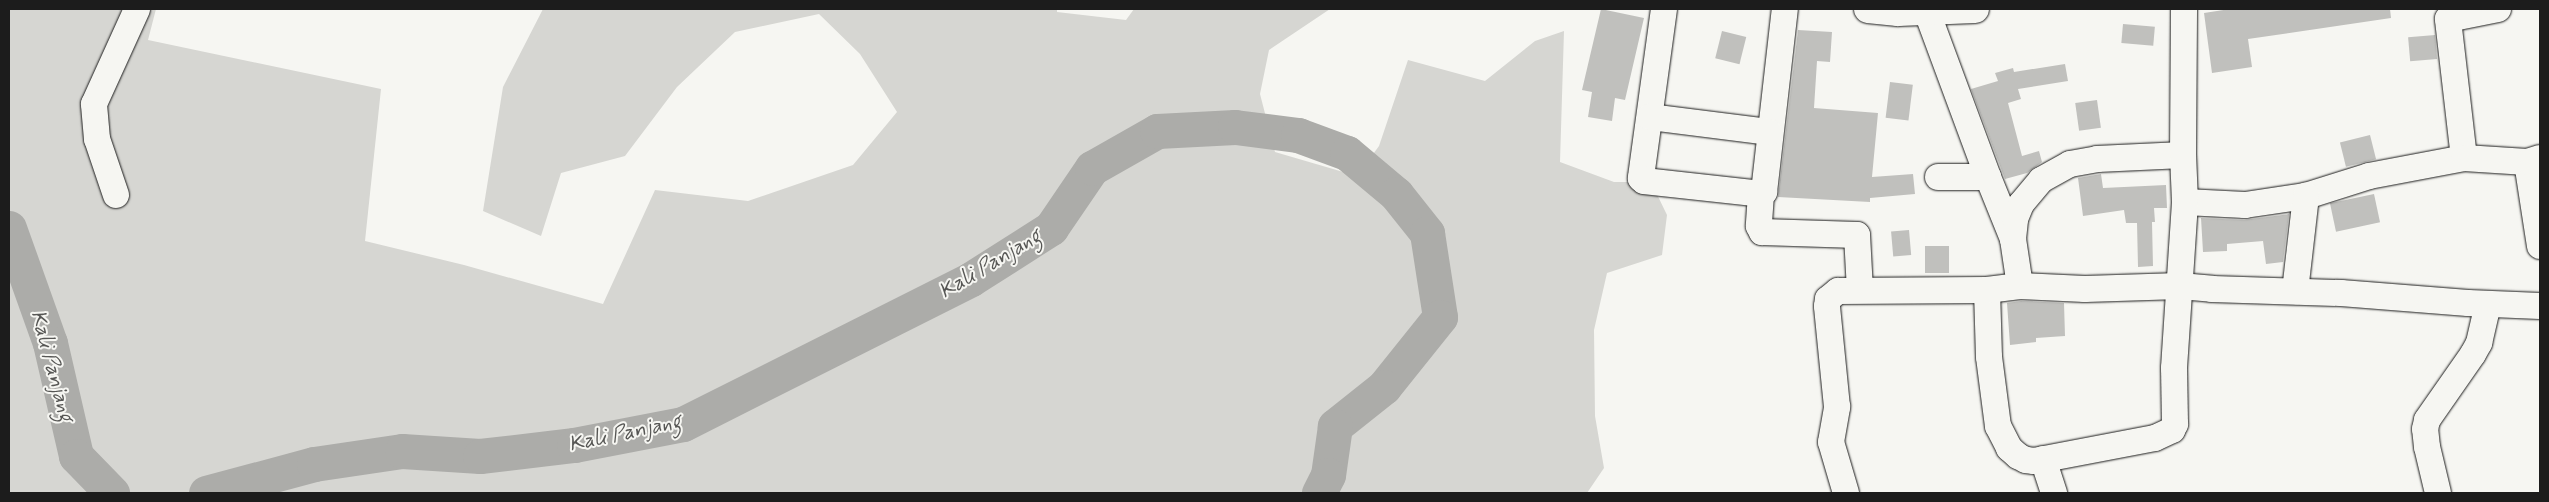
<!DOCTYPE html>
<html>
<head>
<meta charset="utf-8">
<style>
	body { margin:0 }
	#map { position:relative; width:2549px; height:502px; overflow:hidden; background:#f6f6f2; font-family:Mynerve,sans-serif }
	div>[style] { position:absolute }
	.green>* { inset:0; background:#d6d6d2 }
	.river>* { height:35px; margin:-17.5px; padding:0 17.5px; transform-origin:17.5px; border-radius:17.5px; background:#acaca9 }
	.building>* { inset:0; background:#c0c0bd; transform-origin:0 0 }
	.roads { filter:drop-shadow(0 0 1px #1c1c1c) drop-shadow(0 0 1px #1c1c1c) }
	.minor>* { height:26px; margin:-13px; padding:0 13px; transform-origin:13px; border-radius:13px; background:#f6f6f2 }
	.major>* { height:28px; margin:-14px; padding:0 14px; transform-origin:14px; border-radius:14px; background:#f6f6f2 }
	span { translate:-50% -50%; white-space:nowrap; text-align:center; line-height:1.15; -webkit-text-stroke:4px #f6f6f2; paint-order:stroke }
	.water-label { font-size:21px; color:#565654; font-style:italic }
	.frame { position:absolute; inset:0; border:10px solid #1c1c1c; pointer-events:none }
</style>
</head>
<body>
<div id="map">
	<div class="green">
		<div style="clip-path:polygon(9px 9px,156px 9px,148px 40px,381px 89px,365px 241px,464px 265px,603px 304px,655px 190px,748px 201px,853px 165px,897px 112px,860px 54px,819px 14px,735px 32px,677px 87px,625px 156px,561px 173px,541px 236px,483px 211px,503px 87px,543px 9px,1057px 9px,1057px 12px,1126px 20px,1134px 9px,1330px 9px,1269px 50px,1260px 94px,1275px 152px,1357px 176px,1379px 146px,1408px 60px,1485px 81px,1535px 41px,1564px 31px,1560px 162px,1614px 182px,1651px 182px,1667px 215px,1662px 255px,1607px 273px,1594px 330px,1595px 416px,1604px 468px,1587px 493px,9px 493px)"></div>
	</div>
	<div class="river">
		<div style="left:9px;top:228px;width:122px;rotate:70.4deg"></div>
		<div style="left:50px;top:343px;width:116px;rotate:77deg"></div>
		<div style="left:76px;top:456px;width:52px;rotate:45.8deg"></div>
		<div style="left:206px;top:493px;width:112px;rotate:-15deg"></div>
		<div style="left:314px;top:464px;width:89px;rotate:-8.4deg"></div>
		<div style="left:402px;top:451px;width:78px;rotate:3.7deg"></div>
		<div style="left:480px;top:456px;width:95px;rotate:-6.7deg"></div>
		<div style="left:574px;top:445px;width:111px;rotate:-10.9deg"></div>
		<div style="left:683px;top:424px;width:322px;rotate:-26.7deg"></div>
		<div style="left:971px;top:279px;width:95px;rotate:-32.5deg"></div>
		<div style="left:1051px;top:228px;width:73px;rotate:-55.7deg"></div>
		<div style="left:1092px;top:168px;width:75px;rotate:-29.6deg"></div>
		<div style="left:1157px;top:131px;width:78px;rotate:-2.9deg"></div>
		<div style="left:1235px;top:127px;width:64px;rotate:7.2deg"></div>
		<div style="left:1298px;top:135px;width:52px;rotate:20.2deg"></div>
		<div style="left:1347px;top:153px;width:64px;rotate:39.9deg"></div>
		<div style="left:1396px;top:194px;width:50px;rotate:51.5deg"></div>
		<div style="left:1427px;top:233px;width:85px;rotate:81.2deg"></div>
		<div style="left:1440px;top:317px;width:90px;rotate:128.7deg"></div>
		<div style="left:1384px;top:387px;width:63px;rotate:141.5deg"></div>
		<div style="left:1335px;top:426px;width:49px;rotate:98.1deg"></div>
		<div style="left:1328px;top:475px;width:20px;rotate:117deg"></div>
	</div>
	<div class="building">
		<div style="clip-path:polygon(1601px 9px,1644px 18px,1625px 100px,1615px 98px,1612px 121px,1588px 117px,1592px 92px,1582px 90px)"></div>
		<div style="clip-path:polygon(2230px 9px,2390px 9px,2391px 18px,2248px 39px,2252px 67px,2212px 73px,2204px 13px)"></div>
		<div style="left:2123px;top:24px;width:32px;height:19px;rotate:5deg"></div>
		<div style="clip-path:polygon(1798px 30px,1832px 32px,1830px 62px,1817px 61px,1814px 108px,1878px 113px,1872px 177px,1913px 174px,1915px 194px,1870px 198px,1870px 202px,1778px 197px)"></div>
		<div style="left:1722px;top:31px;width:25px;height:28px;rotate:14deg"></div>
		<div style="left:2435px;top:35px;width:24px;height:27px;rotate:85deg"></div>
		<div style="clip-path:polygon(2065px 64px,2068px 81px,2018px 89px,2021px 99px,2008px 103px,2022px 156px,2039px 151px,2042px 162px,2027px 173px,2005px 179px,1971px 89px,1998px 81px,1995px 73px,2013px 68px,2014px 72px)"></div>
		<div style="left:1890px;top:82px;width:23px;height:36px;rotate:7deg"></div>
		<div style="left:2097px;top:100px;width:28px;height:22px;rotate:82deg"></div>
		<div style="left:2370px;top:135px;width:25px;height:31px;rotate:76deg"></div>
		<div style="clip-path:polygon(2101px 174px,2103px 188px,2166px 185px,2167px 208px,2154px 208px,2155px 222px,2152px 222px,2153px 266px,2138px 267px,2137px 223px,2126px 223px,2124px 210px,2083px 216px,2078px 178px)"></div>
		<div style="left:2374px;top:194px;width:29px;height:45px;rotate:78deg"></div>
		<div style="clip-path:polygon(2289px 214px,2283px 262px,2266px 264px,2263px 241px,2227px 244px,2227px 251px,2203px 252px,2201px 218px,2244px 220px)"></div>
		<div style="left:1909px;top:230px;width:25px;height:18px;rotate:85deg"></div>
		<div style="left:1925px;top:246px;width:24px;height:27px"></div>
		<div style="clip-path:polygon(2021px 301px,2064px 303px,2065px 336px,2036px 338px,2036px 342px,2010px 345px,2007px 303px)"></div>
	</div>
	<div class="roads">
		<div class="minor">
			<div style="left:1664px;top:9px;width:171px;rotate:97.8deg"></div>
			<div style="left:1641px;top:178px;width:4px;rotate:45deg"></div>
			<div style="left:1644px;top:181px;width:118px;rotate:6.3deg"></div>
			<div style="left:1761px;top:194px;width:4px;rotate:-34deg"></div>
			<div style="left:1764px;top:192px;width:184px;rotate:-83.5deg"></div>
			<div style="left:1927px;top:12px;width:176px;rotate:69.7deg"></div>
			<div style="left:1988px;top:177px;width:67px;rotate:68deg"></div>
			<div style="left:1650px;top:117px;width:120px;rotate:7.2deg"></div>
			<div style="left:2464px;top:158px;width:140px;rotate:-96.6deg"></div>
			<div style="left:2448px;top:19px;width:51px;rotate:-11.3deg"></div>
			<div style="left:2540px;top:158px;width:14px;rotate:163deg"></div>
			<div style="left:2527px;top:162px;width:85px;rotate:81.2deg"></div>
			<div style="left:1938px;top:177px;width:50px"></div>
			<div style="left:1761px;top:194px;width:32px;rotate:94deg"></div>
			<div style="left:1759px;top:226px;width:7px;rotate:63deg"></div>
			<div style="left:1762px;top:232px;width:95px;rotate:1.8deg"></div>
			<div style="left:1857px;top:235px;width:55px;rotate:86.9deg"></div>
			<div style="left:116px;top:195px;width:59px;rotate:-108.7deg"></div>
			<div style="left:97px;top:139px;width:35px;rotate:-95deg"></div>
			<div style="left:94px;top:104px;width:104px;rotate:-65.6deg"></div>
			<div style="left:2185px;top:202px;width:60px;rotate:2.9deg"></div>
			<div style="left:2245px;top:205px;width:62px;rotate:-8.4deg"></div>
			<div style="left:2306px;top:196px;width:66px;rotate:-17.6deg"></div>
			<div style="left:2369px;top:176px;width:97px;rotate:-10.7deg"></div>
			<div style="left:2464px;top:158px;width:63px;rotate:3.6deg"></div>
			<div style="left:2020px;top:286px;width:48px;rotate:-98.5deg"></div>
			<div style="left:2013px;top:239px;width:20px;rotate:-84deg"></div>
			<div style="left:2015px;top:219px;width:16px;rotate:-68deg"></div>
			<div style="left:2021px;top:204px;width:31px;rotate:-50deg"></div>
			<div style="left:2041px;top:180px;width:33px;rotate:-29deg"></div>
			<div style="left:2070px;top:164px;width:27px;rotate:-10deg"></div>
			<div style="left:2097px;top:159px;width:86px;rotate:-2.7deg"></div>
			<div style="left:1987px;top:290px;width:67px;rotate:88.3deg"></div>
			<div style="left:1989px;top:357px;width:70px;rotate:82.6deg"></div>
			<div style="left:1998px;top:426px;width:25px;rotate:63deg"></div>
			<div style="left:2009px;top:448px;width:12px;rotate:42deg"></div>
			<div style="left:2018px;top:456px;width:9px;rotate:27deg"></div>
			<div style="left:2026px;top:460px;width:8px;rotate:7deg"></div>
			<div style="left:2034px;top:461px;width:123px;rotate:-10.8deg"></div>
			<div style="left:2155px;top:438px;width:19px;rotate:-25deg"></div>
			<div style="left:2172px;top:430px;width:7px;rotate:-63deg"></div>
			<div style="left:2175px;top:424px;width:56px;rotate:-91deg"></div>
			<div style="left:2174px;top:368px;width:166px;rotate:-86.2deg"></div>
			<div style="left:2185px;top:202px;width:47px;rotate:-92.4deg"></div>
			<div style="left:2183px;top:155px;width:146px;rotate:-89.6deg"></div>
			<div style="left:2295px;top:291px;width:96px;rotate:-83.4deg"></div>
			<div style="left:2043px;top:459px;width:36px;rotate:72deg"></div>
			<div style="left:1846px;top:493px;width:53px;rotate:-106.4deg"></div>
			<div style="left:1831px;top:442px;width:36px;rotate:-80deg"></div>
			<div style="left:1837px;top:407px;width:101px;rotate:-95.7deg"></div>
			<div style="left:1827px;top:306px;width:7px;rotate:-82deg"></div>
			<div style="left:1828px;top:299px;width:13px;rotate:-39deg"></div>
			<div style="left:1838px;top:291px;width:149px;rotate:-0.4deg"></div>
			<div style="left:1987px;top:290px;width:33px;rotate:-7deg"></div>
			<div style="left:2020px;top:286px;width:65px;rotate:2.6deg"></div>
			<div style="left:2085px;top:289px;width:95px;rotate:-1.8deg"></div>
			<div style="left:2180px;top:286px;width:32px;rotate:5deg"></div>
			<div style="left:2212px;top:289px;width:129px;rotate:1.8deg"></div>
			<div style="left:2341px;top:293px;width:127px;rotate:4.5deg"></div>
			<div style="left:2468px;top:303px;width:72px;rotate:2.4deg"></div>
			<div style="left:2438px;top:493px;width:47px;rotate:-103.4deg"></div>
			<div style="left:2427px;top:447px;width:18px;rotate:-96deg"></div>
			<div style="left:2425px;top:429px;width:9px;rotate:-77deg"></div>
			<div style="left:2427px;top:420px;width:80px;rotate:-55.1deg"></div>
			<div style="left:2473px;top:354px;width:13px;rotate:-61deg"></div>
			<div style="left:2479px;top:343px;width:40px;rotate:-77deg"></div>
		</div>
		<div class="major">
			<div style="left:1868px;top:9px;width:30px;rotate:6deg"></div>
			<div style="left:1898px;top:12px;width:77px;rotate:-2.2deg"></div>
		</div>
	</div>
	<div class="water-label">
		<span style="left:990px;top:264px;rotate:-31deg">Kali Panjang</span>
		<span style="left:52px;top:366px;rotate:75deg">Kali Panjang</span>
		<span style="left:625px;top:433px;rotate:-12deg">Kali Panjang</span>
	</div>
	<div class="frame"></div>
</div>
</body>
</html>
